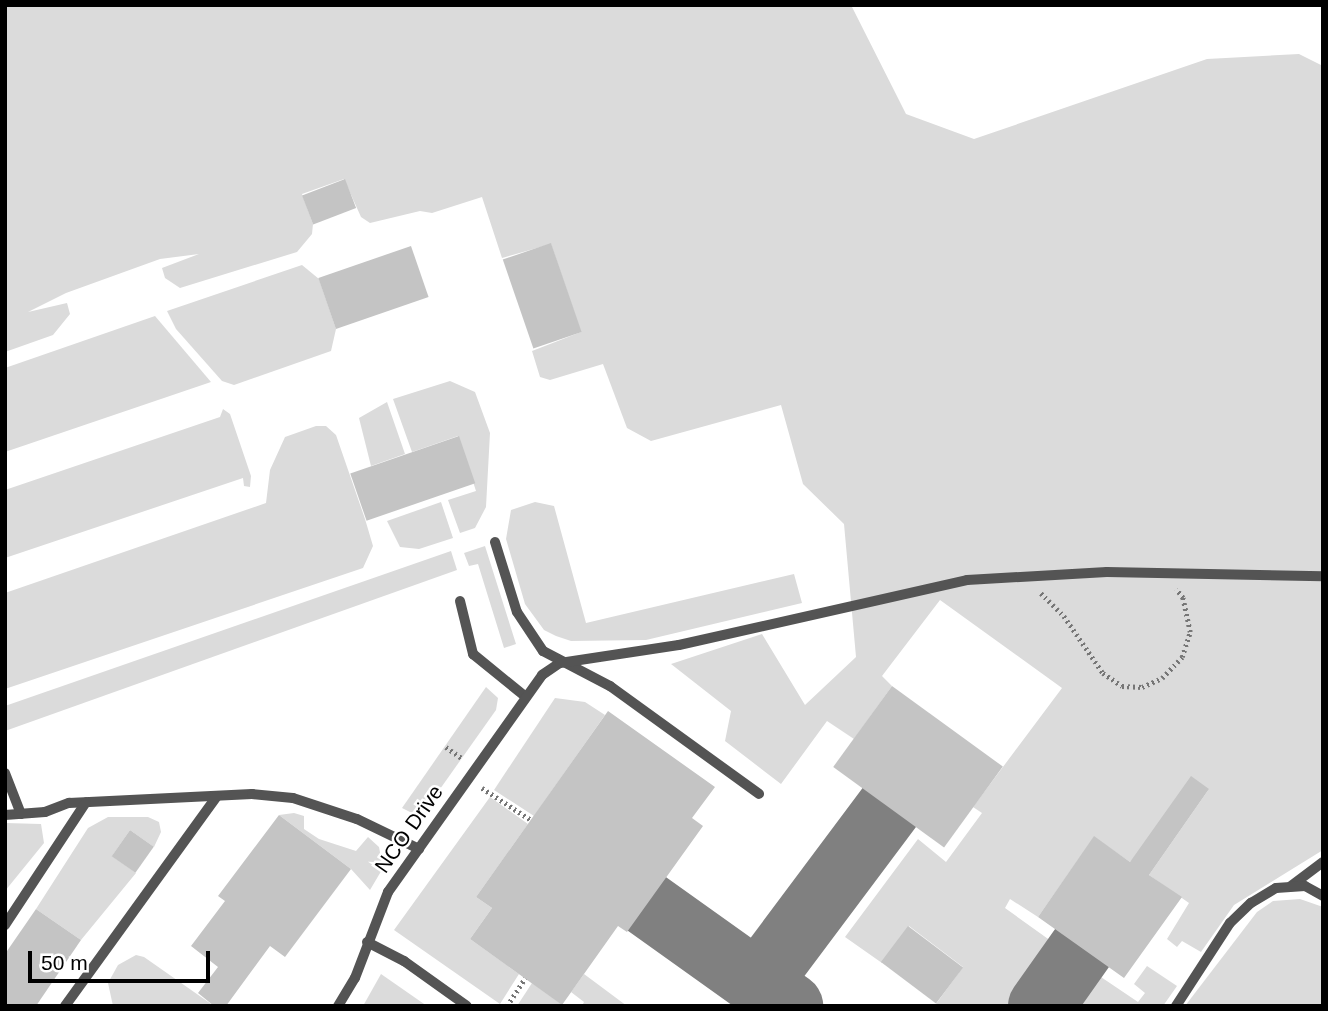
<!DOCTYPE html>
<html>
<head>
<meta charset="utf-8">
<style>
	body { margin:0 }
	#map { position:relative; width:1328px; height:1011px; overflow:hidden; background:#fff; font-family:Helvetica,sans-serif }
	div>[style] { position:absolute }
	.green>* { inset:0; background:#dbdbdb }
	.taxiway>* { height:66px; margin:-33px; padding:0 33px; transform-origin:33px; border-radius:33px; background:#808080 }
	.building>* { inset:0; background:#c4c4c4; transform-origin:0 0 }
	.path>* { height:4.5px; margin-top:-2.25px; transform-origin:0; background:repeating-linear-gradient(90deg,#767676 0 2px,transparent 0 5.5px) }
	.service>* { height:10px; margin:-5px; padding:0 5px; transform-origin:5px; border-radius:5px; background:#545454 }
	span { translate:-50% -50%; white-space:nowrap; text-align:center; line-height:1.15; -webkit-text-stroke:5px #fff; paint-order:stroke }
	.street-label { font-size:21px; color:#000 }
	.frame { position:absolute; inset:0; border:7px solid #000; pointer-events:none }
	.scale { position:absolute; left:28px; top:951px; width:182px; height:32px; box-sizing:border-box; border:4px solid #000; border-top:0; padding-left:9px; font-size:21px; line-height:24px; white-space:nowrap; color:#000; -webkit-text-stroke:5px #fff; paint-order:stroke }
</style>
</head>
<body>
<div id="map">
	<div class="green">
		<div style="clip-path:polygon(5px 5px,851px 5px,906px 114px,974px 139px,1207px 59px,1299px 54px,1323px 66px,1323px 850px,1234px 905px,1201px 952px,1182px 941px,1177px 947px,1167px 939px,1189px 903px,1149px 875px,1209px 789px,1130px 862px,1094px 837px,1038px 917px,1010px 899px,1005px 908px,1058px 946px,1015px 1006px,939px 1006px,936px 1004px,963px 967px,909px 926px,882px 963px,845px 937px,918px 839px,946px 862px,982px 813px,973px 807px,1062px 688px,940px 600px,882px 676px,892px 686px,854px 739px,827px 721px,781px 784px,725px 741px,731px 711px,671px 664px,762px 634px,805px 705px,856px 657px,844px 524px,803px 484px,781px 405px,651px 441px,627px 428px,603px 364px,550px 380px,540px 377px,532px 351px,581px 332px,551px 244px,502px 258px,482px 197px,432px 213px,420px 211px,370px 223px,361px 217px,344px 179px,302px 194px,313px 224px,312px 234px,297px 252px,180px 288px,165px 278px,162px 268px,199px 254px,160px 259px,66px 293px,28px 312px,67px 303px,70px 314px,53px 335px,5px 352px)"></div>
		<div style="clip-path:polygon(302px 265px,319px 279px,336px 329px,331px 351px,234px 385px,222px 381px,176px 329px,167px 311px)"></div>
		<div style="clip-path:polygon(155px 316px,211px 382px,5px 452px,5px 368px)"></div>
		<div style="clip-path:polygon(450px 381px,475px 392px,490px 433px,486px 507px,475px 528px,460px 533px,448px 500px,476px 491px,458px 436px,412px 452px,393px 399px)"></div>
		<div style="clip-path:polygon(387px 402px,405px 454px,371px 466px,359px 418px)"></div>
		<div style="clip-path:polygon(223px 409px,230px 414px,251px 476px,250px 487px,244px 486px,243px 478px,5px 558px,5px 490px,220px 417px)"></div>
		<div style="clip-path:polygon(316px 426px,326px 426px,336px 435px,365px 519px,373px 546px,363px 568px,5px 689px,5px 593px,266px 503px,270px 470px,285px 437px)"></div>
		<div style="clip-path:polygon(441px 502px,453px 538px,419px 549px,400px 547px,387px 521px)"></div>
		<div style="clip-path:polygon(535px 502px,554px 506px,586px 623px,794px 574px,802px 603px,646px 640px,571px 641px,556px 636px,544px 630px,525px 604px,506px 539px,511px 510px)"></div>
		<div style="clip-path:polygon(485px 546px,516px 644px,504px 648px,478px 564px,469px 566px,464px 553px)"></div>
		<div style="clip-path:polygon(451px 551px,457px 570px,5px 731px,5px 706px)"></div>
		<div style="clip-path:polygon(486px 687px,498px 698px,496px 710px,428px 806px,412px 813px,402px 808px)"></div>
		<div style="clip-path:polygon(555px 698px,585px 702px,605px 715px,534px 816px,494px 790px)"></div>
		<div style="clip-path:polygon(490px 797px,528px 824px,476px 897px,492px 908px,470px 939px,519px 974px,500px 1004px,394px 930px)"></div>
		<div style="clip-path:polygon(294px 813px,304px 816px,304px 829px,319px 839px,356px 851px,368px 837px,379px 847px,383px 868px,370px 890px,351px 869px,279px 815px)"></div>
		<div style="clip-path:polygon(108px 817px,148px 817px,159px 822px,161px 832px,154px 847px,130px 830px,112px 856px,136px 873px,81px 940px,36px 909px,88px 828px)"></div>
		<div style="clip-path:polygon(5px 823px,41px 824px,44px 843px,5px 891px)"></div>
		<div style="clip-path:polygon(1300px 899px,1323px 907px,1323px 1006px,1185px 1006px,1257px 912px,1273px 901px)"></div>
		<div style="clip-path:polygon(136px 955px,144px 957px,214px 1006px,113px 1006px,108px 983px,118px 965px)"></div>
		<div style="clip-path:polygon(1147px 966px,1177px 986px,1163px 1006px,1071px 1006px,1095px 973px,1138px 1002px,1145px 993px,1134px 984px)"></div>
		<div style="clip-path:polygon(381px 974px,427px 1006px,363px 1006px)"></div>
		<div style="clip-path:polygon(584px 974px,627px 1006px,582px 1006px,584px 1002px,571px 992px)"></div>
		<div style="clip-path:polygon(532px 983px,564px 1006px,517px 1006px)"></div>
	</div>
	<div class="taxiway">
		<div style="left:647px;top:904px;width:176px;rotate:35.5deg"></div>
		<div style="left:758px;top:983px;width:219px;rotate:-53.2deg"></div>
		<div style="left:1041px;top:1006px;width:71px;rotate:-54.7deg"></div>
	</div>
	<div class="building">
		<div style="left:345px;top:179px;width:31px;height:46px;rotate:69deg"></div>
		<div style="left:551px;top:243px;width:94px;height:51px;rotate:71deg"></div>
		<div style="left:411px;top:246px;width:54px;height:98px;rotate:71deg"></div>
		<div style="left:459px;top:436px;width:50px;height:115px;rotate:71deg"></div>
		<div style="left:892px;top:686px;width:137px;height:100px;rotate:36deg"></div>
		<div style="clip-path:polygon(608px 711px,715px 787px,692px 818px,703px 826px,627px 932px,618px 926px,562px 1005px,470px 939px,492px 908px,476px 897px)"></div>
		<div style="clip-path:polygon(1191px 776px,1209px 789px,1149px 875px,1182px 897px,1124px 978px,1038px 917px,1094px 836px,1130px 862px)"></div>
		<div style="clip-path:polygon(279px 815px,351px 869px,285px 957px,270px 946px,226px 1006px,214px 1006px,198px 993px,218px 967px,191px 946px,225px 901px,218px 896px)"></div>
		<div style="left:130px;top:830px;width:29px;height:32px;rotate:35deg"></div>
		<div style="clip-path:polygon(36px 909px,81px 940px,36px 1006px,5px 1006px,5px 954px)"></div>
		<div style="left:908px;top:926px;width:69px;height:45px;rotate:37deg"></div>
	</div>
	<div class="path">
		<div style="left:1041px;top:593px;width:33px;rotate:45deg"></div>
		<div style="left:1064px;top:616px;width:69px;rotate:55.6deg"></div>
		<div style="left:1103px;top:673px;width:23px;rotate:34deg"></div>
		<div style="left:1122px;top:686px;width:20px;rotate:3deg"></div>
		<div style="left:1142px;top:687px;width:22px;rotate:-24deg"></div>
		<div style="left:1162px;top:678px;width:29px;rotate:-46deg"></div>
		<div style="left:1182px;top:657px;width:26px;rotate:-72deg"></div>
		<div style="left:1190px;top:632px;width:35px;rotate:-102deg"></div>
		<div style="left:1183px;top:598px;width:11px;rotate:-128deg"></div>
		<div style="left:446px;top:747px;width:19px;rotate:35deg"></div>
		<div style="left:482px;top:788px;width:59px;rotate:33.1deg"></div>
		<div style="left:507px;top:1006px;width:33px;rotate:-57deg"></div>
	</div>
	<div class="service">
		<div style="left:495px;top:542px;width:73px;rotate:72.6deg"></div>
		<div style="left:517px;top:612px;width:47px;rotate:56.3deg"></div>
		<div style="left:543px;top:651px;width:76px;rotate:27.6deg"></div>
		<div style="left:610px;top:686px;width:184px;rotate:35.9deg"></div>
		<div style="left:460px;top:601px;width:55px;rotate:76.2deg"></div>
		<div style="left:473px;top:654px;width:68px;rotate:39.1deg"></div>
		<div style="left:5px;top:773px;width:44px;rotate:68.7deg"></div>
		<div style="left:5px;top:815px;width:40px;rotate:-4.3deg"></div>
		<div style="left:45px;top:812px;width:26px;rotate:-21deg"></div>
		<div style="left:69px;top:803px;width:183px;rotate:-2.8deg"></div>
		<div style="left:252px;top:794px;width:41px;rotate:5.6deg"></div>
		<div style="left:293px;top:798px;width:67px;rotate:18.2deg"></div>
		<div style="left:357px;top:819px;width:69px;rotate:25.8deg"></div>
		<div style="left:1291px;top:886px;width:40px;rotate:-37deg"></div>
		<div style="left:5px;top:925px;width:147px;rotate:-56.6deg"></div>
		<div style="left:367px;top:942px;width:42px;rotate:27.2deg"></div>
		<div style="left:404px;top:961px;width:77px;rotate:35.5deg"></div>
		<div style="left:65px;top:1006px;width:259px;rotate:-54.1deg"></div>
		<div style="left:338px;top:1006px;width:33px;rotate:-59deg"></div>
		<div style="left:355px;top:978px;width:92px;rotate:-69deg"></div>
		<div style="left:388px;top:892px;width:266px;rotate:-54.6deg"></div>
		<div style="left:542px;top:675px;width:22px;rotate:-34deg"></div>
		<div style="left:560px;top:663px;width:120px;rotate:-8.6deg"></div>
		<div style="left:679px;top:645px;width:295px;rotate:-12.7deg"></div>
		<div style="left:967px;top:580px;width:140px;rotate:-3.3deg"></div>
		<div style="left:1107px;top:572px;width:216px;rotate:1.1deg"></div>
		<div style="left:1176px;top:1006px;width:99px;rotate:-57deg"></div>
		<div style="left:1230px;top:923px;width:29px;rotate:-44deg"></div>
		<div style="left:1251px;top:903px;width:29px;rotate:-31deg"></div>
		<div style="left:1276px;top:888px;width:29px;rotate:-4deg"></div>
		<div style="left:1305px;top:886px;width:21px;rotate:29deg"></div>
	</div>
	<div class="street-label">
		<span style="left:409px;top:829px;rotate:-55deg">NCO Drive</span>
	</div>
	<div class="frame"></div>
	<div class="scale">50 m</div>
</div>
</body>
</html>
